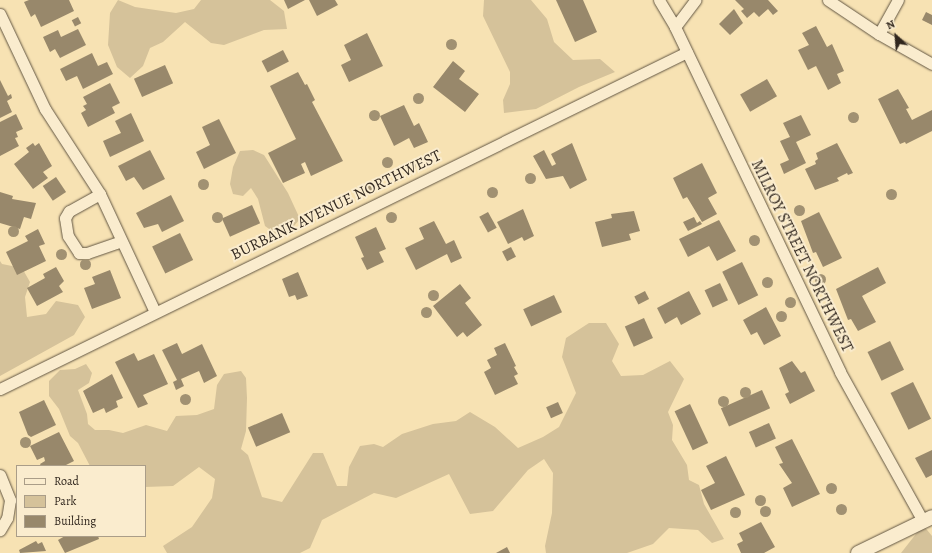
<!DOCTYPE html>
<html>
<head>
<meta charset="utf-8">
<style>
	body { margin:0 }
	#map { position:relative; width:932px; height:553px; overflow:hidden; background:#f7e2b3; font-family:Alegreya,serif }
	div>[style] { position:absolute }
	.green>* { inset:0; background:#d5c29a }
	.building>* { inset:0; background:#98886b; transform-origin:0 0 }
	.roads { filter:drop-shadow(0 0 1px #625643) drop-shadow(0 0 1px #625643) }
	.minor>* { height:11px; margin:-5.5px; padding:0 5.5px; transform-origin:5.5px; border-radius:5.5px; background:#faecce }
	.tertiary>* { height:14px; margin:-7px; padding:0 7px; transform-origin:7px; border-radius:7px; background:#faecce }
	.trees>* { width:11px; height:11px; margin:-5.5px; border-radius:50%; background:#a19172 }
	span { translate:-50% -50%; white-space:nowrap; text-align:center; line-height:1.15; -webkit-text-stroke:4px #faecce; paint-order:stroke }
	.street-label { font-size:16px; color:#31271e }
	.legend { position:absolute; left:16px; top:465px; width:130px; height:72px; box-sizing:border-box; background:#faecce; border:1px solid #aa9d88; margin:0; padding:5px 7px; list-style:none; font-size:12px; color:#31271e }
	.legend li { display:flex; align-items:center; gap:8px; height:20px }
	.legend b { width:20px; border:1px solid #aa9d88 }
	.north { position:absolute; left:876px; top:16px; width:40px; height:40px; -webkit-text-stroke:3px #faecce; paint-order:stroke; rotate:334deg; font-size:11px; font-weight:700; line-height:16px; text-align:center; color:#31271e }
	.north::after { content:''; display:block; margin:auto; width:14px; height:18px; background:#31271e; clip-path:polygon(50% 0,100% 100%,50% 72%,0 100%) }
</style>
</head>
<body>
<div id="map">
	<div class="green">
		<div style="clip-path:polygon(118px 0,135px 7px,176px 13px,194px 9px,201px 0,270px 0,284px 11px,287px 29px,264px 30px,224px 45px,211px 43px,185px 22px,163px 42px,150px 48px,143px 66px,130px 78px,117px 67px,108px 45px,110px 13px)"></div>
		<div style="clip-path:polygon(484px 0,531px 0,547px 19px,554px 42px,573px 60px,600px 59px,615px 72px,579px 87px,536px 109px,504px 113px,503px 100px,510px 84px,510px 72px,483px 16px)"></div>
		<div style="clip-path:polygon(253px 150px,264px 155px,288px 193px,300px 219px,286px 235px,279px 236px,265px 226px,258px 199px,251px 188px,243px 196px,233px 194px,230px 184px,233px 167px,240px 151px)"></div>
		<div style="clip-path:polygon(0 261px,2px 264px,22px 268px,30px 282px,25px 297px,27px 317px,46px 314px,56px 301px,78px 305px,85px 317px,74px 335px,0 376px)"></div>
		<div style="clip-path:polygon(589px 323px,606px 323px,619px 344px,612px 361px,621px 376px,643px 375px,670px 361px,684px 379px,668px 412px,673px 425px,672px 440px,687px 465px,689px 480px,699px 485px,704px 504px,724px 539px,712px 543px,698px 530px,669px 528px,653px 544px,627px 553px,546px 553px,545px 546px,552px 513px,553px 473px,544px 459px,528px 470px,493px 511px,470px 514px,449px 474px,396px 498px,374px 493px,322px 520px,310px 548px,300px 553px,167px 553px,163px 546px,192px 527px,212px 498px,215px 479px,199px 467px,173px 486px,145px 487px,145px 466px,90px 466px,78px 443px,70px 436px,59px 409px,49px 396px,49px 381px,60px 370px,75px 369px,86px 364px,92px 373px,89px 383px,78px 390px,87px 414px,88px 424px,95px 430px,109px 430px,123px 433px,146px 425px,167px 431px,176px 416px,197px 415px,214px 409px,217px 385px,224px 374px,241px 371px,246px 378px,247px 398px,246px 431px,241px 449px,248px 455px,262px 497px,282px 502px,313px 453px,323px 453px,337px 486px,347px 486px,349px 467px,360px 446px,374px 444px,383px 447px,402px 434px,433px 424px,456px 421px,470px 412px,495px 427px,518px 448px,543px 437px,559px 427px,576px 393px,562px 357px,566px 338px)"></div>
		<div style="clip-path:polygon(923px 525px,932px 536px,932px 553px,901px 553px)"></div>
	</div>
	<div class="building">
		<div style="clip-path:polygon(29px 0,69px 0,74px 11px,41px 27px,35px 14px,31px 17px,24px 2px)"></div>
		<div style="clip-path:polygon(284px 0,305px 0,288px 9px)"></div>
		<div style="clip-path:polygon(309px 0,335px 0,338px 5px,317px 16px)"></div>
		<div style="clip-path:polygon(556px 0,583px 0,597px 32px,575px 42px)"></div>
		<div style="clip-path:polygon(735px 0,768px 0,778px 11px,773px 15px,768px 9px,759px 17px,754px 12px,747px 18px,741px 11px,744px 9px)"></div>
		<div style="clip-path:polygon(734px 9px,743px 23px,730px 35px,719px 24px)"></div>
		<div style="clip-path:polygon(926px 12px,932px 15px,932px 25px,922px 20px)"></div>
		<div style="left:78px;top:17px;width:7px;height:7px;rotate:63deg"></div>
		<div style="clip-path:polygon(816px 26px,827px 47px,832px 44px,844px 71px,837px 74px,841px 83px,828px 90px,816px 66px,808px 70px,798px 50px,809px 45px,802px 33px)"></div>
		<div style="clip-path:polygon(78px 29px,86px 45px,60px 58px,55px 49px,50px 52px,43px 37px,58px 30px,61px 37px)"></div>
		<div style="clip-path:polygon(367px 33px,383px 66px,349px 82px,341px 65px,351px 60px,344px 45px)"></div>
		<div style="left:283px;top:50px;width:13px;height:24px;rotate:63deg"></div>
		<div style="clip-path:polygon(92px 53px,98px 66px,107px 62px,113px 74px,83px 89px,77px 76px,66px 81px,60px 69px)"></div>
		<div style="clip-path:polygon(453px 61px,465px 71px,459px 79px,479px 94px,465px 112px,433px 87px)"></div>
		<div style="left:165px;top:65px;width:20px;height:34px;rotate:66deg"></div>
		<div style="clip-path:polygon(298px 72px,305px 85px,307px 84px,315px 100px,312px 102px,343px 161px,311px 176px,305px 162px,301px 164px,305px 173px,283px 183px,268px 153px,296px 139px,270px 86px)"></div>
		<div style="left:767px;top:79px;width:20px;height:31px;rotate:60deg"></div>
		<div style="clip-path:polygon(0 80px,8px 96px,11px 94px,12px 98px,7px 101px,12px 112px,0 118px)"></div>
		<div style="clip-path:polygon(110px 83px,120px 103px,112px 107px,115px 113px,88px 127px,81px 113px,86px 110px,83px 106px,87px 104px,83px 97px)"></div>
		<div style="clip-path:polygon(898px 89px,909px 108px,906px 109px,912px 120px,932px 110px,932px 131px,906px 144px,905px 142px,900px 144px,878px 99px)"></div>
		<div style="clip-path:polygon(404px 105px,414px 126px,419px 123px,428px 142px,414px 148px,409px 138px,394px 146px,380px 116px)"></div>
		<div style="clip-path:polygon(131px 113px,144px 141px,110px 157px,103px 141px,121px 133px,115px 121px)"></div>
		<div style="clip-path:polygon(16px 114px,23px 129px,16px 132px,18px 137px,15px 138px,19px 146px,0 156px,0 122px)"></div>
		<div style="clip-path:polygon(801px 115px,811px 135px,796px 142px,806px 163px,784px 174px,780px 164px,789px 160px,780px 141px,790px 137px,783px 123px)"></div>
		<div style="clip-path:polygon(219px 119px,236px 153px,204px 169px,196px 152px,210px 145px,202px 127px)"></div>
		<div style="clip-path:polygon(33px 143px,35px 146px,39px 143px,52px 166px,43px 172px,48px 178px,33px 189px,14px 164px,29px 152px,26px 148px)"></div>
		<div style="clip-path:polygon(572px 143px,587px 180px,570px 189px,563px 176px,546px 179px,533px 156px,544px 150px,552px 166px,556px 164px,551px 154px)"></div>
		<div style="clip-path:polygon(837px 143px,853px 173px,848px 175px,847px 173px,837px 178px,839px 181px,815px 190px,805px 169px,816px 164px,815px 161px,818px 159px,816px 153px)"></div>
		<div style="clip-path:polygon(150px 150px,165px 179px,143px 190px,134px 177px,126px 181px,118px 166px)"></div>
		<div style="clip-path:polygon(702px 163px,717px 193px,708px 198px,717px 214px,702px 222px,687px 197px,683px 199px,673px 178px)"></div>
		<div style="left:56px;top:177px;width:18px;height:16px;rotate:56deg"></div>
		<div style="clip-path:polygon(0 192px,13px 196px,12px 199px,36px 203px,31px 219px,24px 217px,20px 229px,0 223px)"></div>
		<div style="clip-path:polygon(171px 195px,184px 221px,162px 232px,158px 224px,144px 228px,136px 213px)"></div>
		<div style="left:252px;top:205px;width:20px;height:33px;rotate:66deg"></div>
		<div style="clip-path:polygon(523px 209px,534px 236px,524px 241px,522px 237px,508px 244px,497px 222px)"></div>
		<div style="clip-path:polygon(634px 211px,640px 231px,629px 234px,631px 240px,602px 247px,595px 222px,612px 218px,611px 214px)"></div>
		<div style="left:488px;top:212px;width:18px;height:10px;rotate:61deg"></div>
		<div style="clip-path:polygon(819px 212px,842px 258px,823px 267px,816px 252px,813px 253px,801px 221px)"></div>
		<div style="clip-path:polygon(694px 217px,697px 223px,700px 221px,702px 224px,688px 231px,683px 222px)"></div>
		<div style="clip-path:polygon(719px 220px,736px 251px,717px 261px,709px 246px,688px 257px,679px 239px)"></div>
		<div style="clip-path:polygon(434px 221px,446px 244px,454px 240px,462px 258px,451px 263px,447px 254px,416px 270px,405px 248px,424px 239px,419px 228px)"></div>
		<div style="clip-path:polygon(376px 227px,386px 249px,379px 252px,384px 262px,367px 270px,361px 258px,364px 257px,355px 237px)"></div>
		<div style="clip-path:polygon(38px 229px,45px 244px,39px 246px,46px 261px,17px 275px,6px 252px,28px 241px,25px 236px)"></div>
		<div style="left:180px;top:233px;width:30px;height:31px;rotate:64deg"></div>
		<div style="left:511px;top:247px;width:11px;height:10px;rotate:63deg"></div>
		<div style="left:742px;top:262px;width:37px;height:22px;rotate:64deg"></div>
		<div style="clip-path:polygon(56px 267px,64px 281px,59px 286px,63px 292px,37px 306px,27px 288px,45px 278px,43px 274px)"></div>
		<div style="clip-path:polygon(878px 267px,886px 283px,862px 296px,876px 322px,858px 331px,851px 319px,848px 320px,836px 289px)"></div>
		<div style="clip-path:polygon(110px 270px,121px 298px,92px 309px,84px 288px,95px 284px,92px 277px)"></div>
		<div style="clip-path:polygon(298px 272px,308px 296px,297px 300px,295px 295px,289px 297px,282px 279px)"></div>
		<div style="left:720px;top:283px;width:19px;height:17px;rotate:65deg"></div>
		<div style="clip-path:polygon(460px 284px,471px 298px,465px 303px,482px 325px,467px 337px,463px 332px,457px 337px,433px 306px)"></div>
		<div style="left:645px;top:291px;width:9px;height:12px;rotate:63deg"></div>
		<div style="clip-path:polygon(689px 291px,701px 314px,681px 325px,677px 317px,665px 324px,657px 308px)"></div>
		<div style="left:554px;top:295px;width:19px;height:34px;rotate:65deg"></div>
		<div style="clip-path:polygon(766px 307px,781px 336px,764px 345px,757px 332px,751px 335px,743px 320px)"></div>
		<div style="left:644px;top:318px;width:22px;height:21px;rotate:66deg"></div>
		<div style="left:890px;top:341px;width:32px;height:25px;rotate:64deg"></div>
		<div style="clip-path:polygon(177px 343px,182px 354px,202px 344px,217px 376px,204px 383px,199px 371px,181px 379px,184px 386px,176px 390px,173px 382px,177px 380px,162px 350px)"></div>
		<div style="clip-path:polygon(505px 343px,516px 366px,514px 367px,518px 374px,514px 376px,518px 384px,495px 395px,484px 372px,491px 368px,487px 360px,497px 355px,494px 348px)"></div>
		<div style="clip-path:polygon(134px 353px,138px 361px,154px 354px,168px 384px,143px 395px,148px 404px,138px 408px,115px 362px)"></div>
		<div style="clip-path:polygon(792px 361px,801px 373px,805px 371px,815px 391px,790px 404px,785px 394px,789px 392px,779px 368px)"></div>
		<div style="clip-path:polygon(112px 374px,123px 398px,116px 401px,118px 407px,106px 413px,104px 408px,93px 413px,83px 391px)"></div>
		<div style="left:913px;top:382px;width:41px;height:25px;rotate:64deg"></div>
		<div style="left:762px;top:390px;width:20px;height:45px;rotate:66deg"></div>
		<div style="clip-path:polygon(44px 400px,56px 425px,31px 437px,28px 435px,19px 412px)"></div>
		<div style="left:558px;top:402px;width:12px;height:13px;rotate:66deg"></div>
		<div style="left:690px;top:404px;width:43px;height:17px;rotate:65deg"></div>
		<div style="left:282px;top:413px;width:21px;height:37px;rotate:67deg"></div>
		<div style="left:769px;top:423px;width:17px;height:22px;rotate:66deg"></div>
		<div style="clip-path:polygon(59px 432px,74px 461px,64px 466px,41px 466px,40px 464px,45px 461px,44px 457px,37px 460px,30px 446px)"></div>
		<div style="clip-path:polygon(792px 439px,820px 494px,792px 507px,783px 488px,792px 483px,779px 464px,783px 463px,775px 447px)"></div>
		<div style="clip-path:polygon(932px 450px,932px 475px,926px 478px,915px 458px)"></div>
		<div style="clip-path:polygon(726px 456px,745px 495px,711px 510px,701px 490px,715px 483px,706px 466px)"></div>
		<div style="clip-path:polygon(761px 522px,775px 547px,764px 553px,741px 553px,737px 544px,743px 541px,739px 533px)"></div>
		<div style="clip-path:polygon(65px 536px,98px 536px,99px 539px,65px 553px,58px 540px)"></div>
		<div style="clip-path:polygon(36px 541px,38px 544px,42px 542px,46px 551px,20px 553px,19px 550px)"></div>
		<div style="clip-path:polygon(507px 547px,510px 553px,496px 553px)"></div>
	</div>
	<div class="roads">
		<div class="minor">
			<div style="left:659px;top:0;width:31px;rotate:59deg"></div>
			<div style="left:675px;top:27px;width:382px;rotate:64.4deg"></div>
			<div style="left:840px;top:372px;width:171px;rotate:60.9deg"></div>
			<div style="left:828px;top:0;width:61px;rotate:33.7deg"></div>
			<div style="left:879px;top:34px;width:61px;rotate:29.5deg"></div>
			<div style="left:0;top:14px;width:105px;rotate:64.7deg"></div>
			<div style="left:45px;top:109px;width:101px;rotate:57.1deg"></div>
			<div style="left:100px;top:194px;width:130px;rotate:65deg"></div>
			<div style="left:675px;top:27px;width:34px;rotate:-53deg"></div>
			<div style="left:879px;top:34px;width:39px;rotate:-61deg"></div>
			<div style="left:100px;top:194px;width:35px;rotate:151deg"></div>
			<div style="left:69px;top:211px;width:8px;rotate:120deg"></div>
			<div style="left:65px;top:218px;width:18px;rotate:81deg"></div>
			<div style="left:68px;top:236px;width:20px;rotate:57deg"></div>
			<div style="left:79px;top:253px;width:8px"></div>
			<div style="left:87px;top:253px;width:36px;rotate:-19deg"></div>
			<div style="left:0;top:389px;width:765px;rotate:-26.13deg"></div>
			<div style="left:0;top:475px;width:27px;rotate:68deg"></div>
			<div style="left:10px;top:500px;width:18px;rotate:99deg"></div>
			<div style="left:7px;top:518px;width:14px;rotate:120deg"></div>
		</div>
		<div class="tertiary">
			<div style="left:858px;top:553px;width:82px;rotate:-25.9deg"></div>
		</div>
	</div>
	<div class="trees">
		<div style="left:451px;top:44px"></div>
		<div style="left:418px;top:98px"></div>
		<div style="left:374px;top:115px"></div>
		<div style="left:853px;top:117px"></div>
		<div style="left:387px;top:162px"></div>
		<div style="left:410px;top:166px"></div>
		<div style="left:530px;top:178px"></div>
		<div style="left:203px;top:184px"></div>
		<div style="left:367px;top:188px"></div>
		<div style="left:492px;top:192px"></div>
		<div style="left:891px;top:194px"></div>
		<div style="left:799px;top:210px"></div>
		<div style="left:217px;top:217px"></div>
		<div style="left:391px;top:217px"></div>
		<div style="left:13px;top:231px"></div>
		<div style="left:754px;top:240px"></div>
		<div style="left:61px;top:254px"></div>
		<div style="left:85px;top:264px"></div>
		<div style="left:820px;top:279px"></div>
		<div style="left:767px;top:282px"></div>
		<div style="left:433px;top:295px"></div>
		<div style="left:790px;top:302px"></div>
		<div style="left:426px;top:312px"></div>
		<div style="left:781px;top:316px"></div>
		<div style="left:745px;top:392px"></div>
		<div style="left:185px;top:399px"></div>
		<div style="left:723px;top:401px"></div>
		<div style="left:25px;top:442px"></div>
		<div style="left:831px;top:488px"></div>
		<div style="left:760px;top:500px"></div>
		<div style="left:841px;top:509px"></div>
		<div style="left:765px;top:511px"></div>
		<div style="left:735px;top:512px"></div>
	</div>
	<div class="street-label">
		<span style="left:336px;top:205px;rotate:-26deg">BURBANK AVENUE NORTHWEST</span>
		<span style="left:802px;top:256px;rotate:64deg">MILROY STREET NORTHWEST</span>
	</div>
	<ul class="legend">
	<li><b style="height:5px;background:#faecce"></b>Road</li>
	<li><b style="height:11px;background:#d5c29a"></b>Park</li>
	<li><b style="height:11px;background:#98886b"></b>Building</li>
	</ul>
	<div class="north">N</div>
</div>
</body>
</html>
